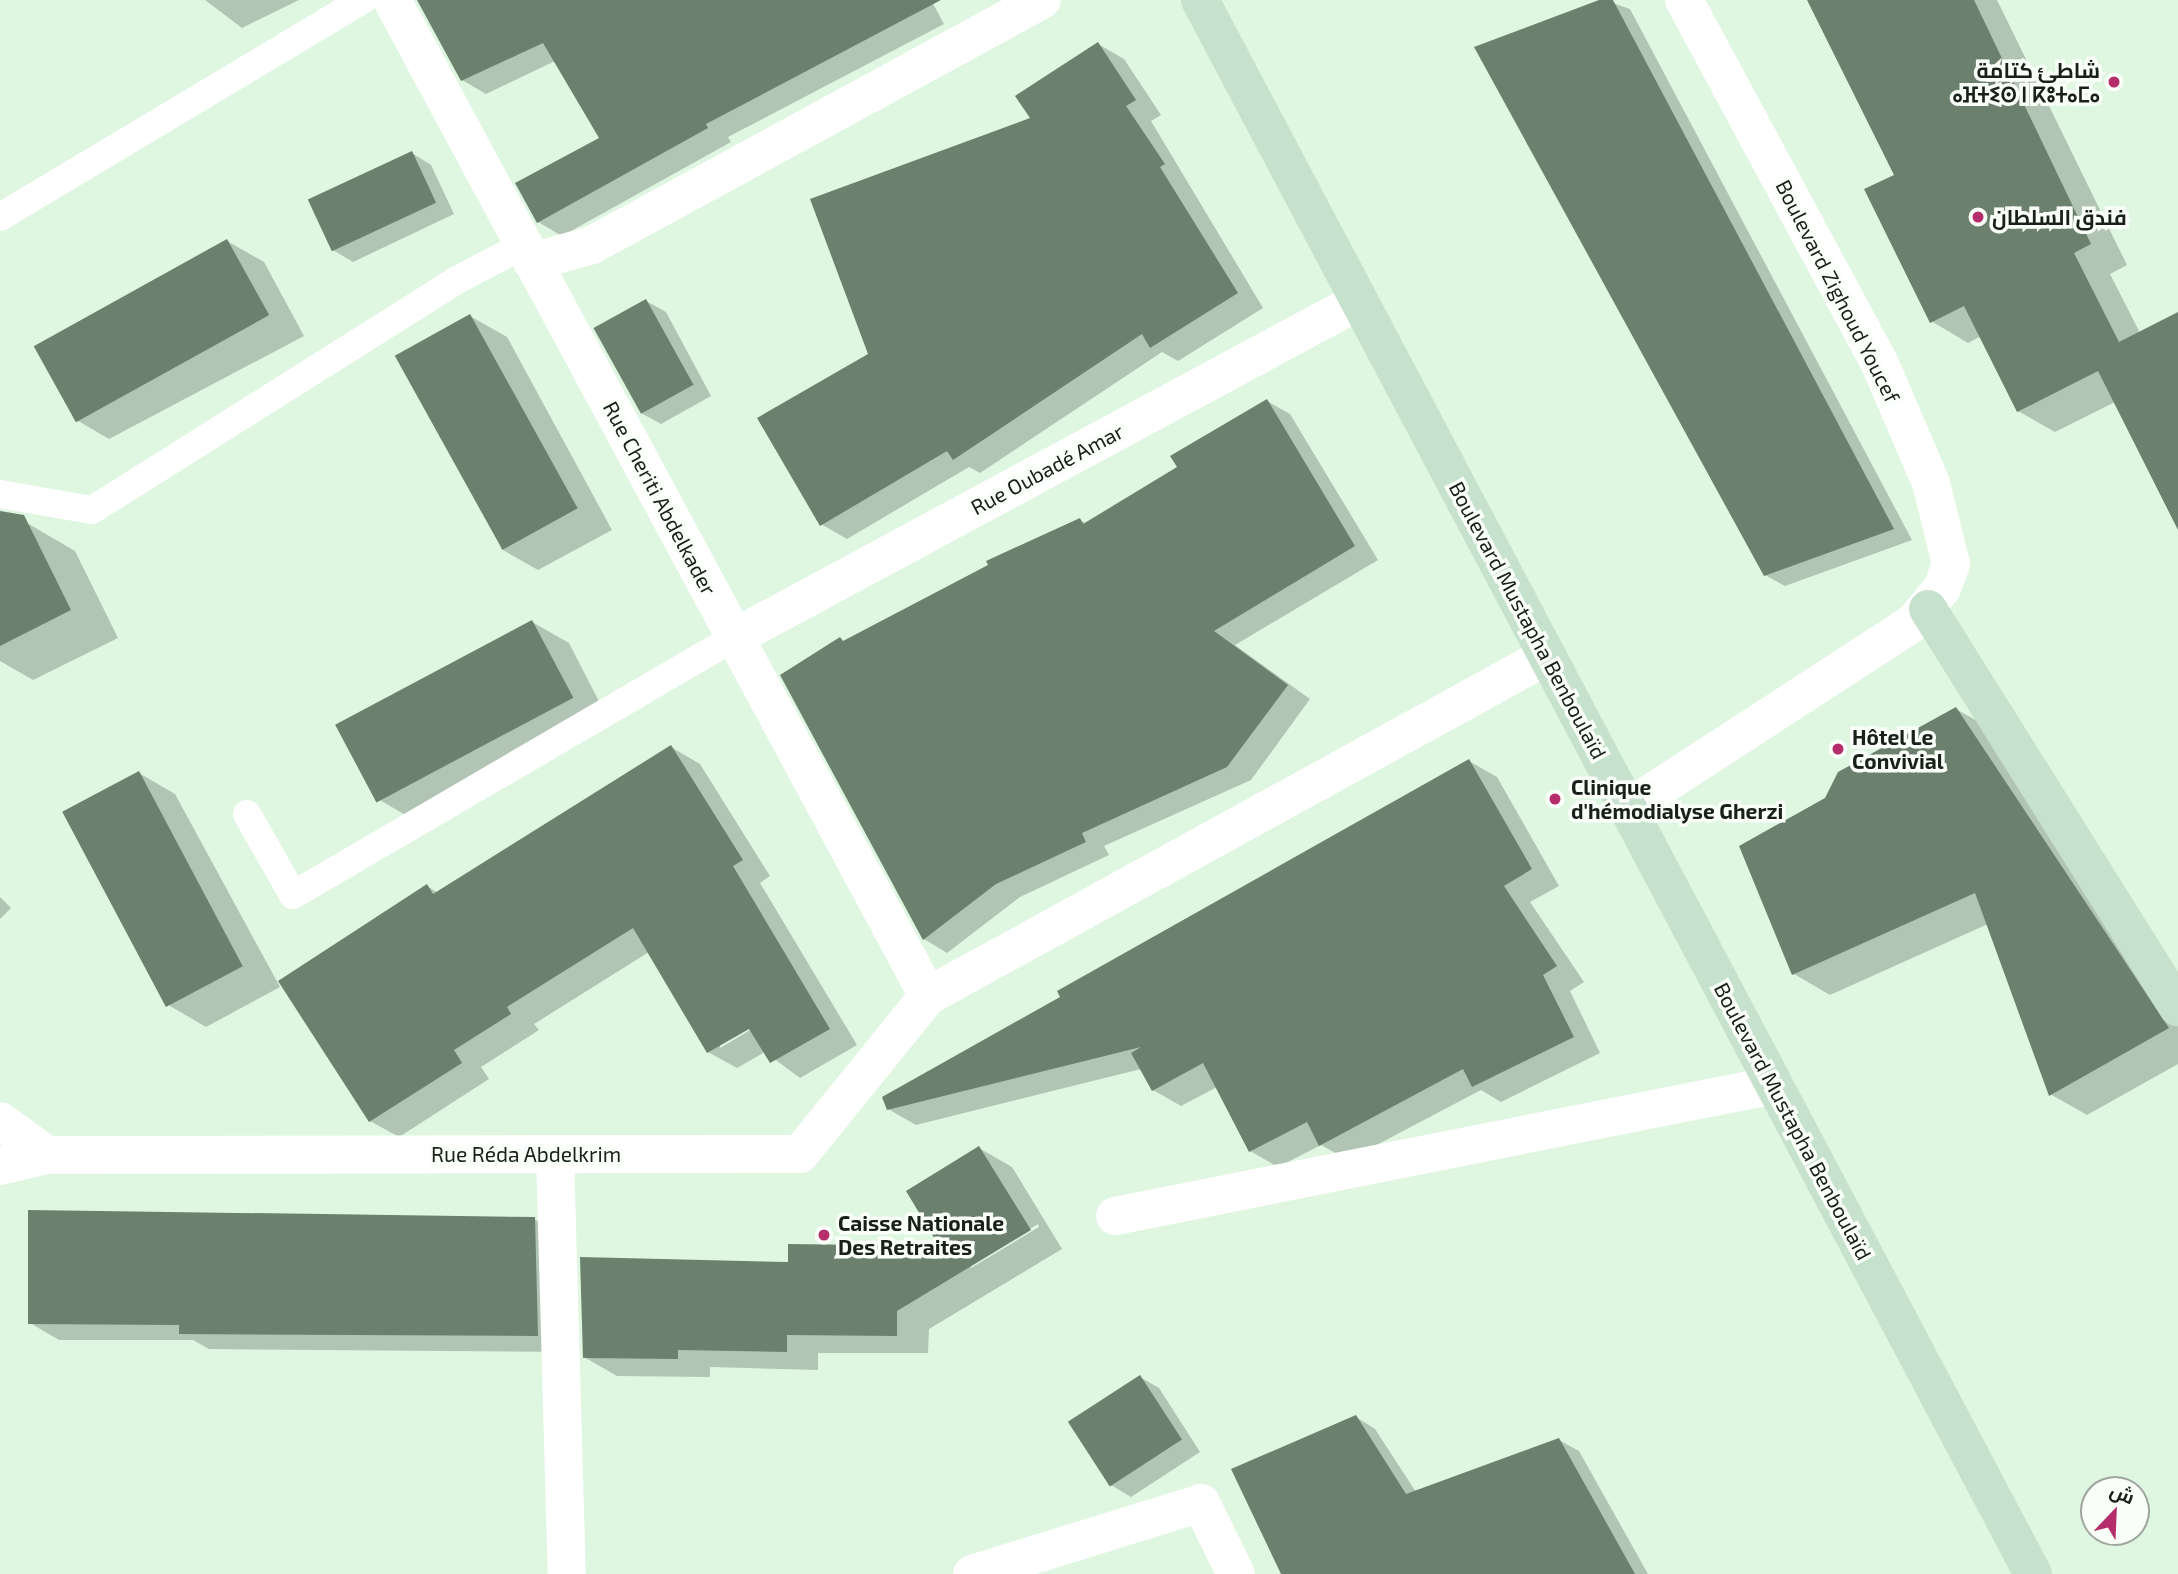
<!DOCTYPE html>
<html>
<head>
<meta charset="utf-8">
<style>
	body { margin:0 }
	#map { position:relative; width:2178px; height:1574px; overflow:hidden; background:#dff6e1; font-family:"Exo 2",Cairo,"Noto Sans Tifinagh",sans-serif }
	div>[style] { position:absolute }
	.shadow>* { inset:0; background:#0003 }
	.building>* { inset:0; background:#6b806d; transform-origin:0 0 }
	.lane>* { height:28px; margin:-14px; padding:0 14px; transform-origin:14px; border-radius:14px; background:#fff }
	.street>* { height:38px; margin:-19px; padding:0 19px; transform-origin:19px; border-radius:19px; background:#fff }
	.secondary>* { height:38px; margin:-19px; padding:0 19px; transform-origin:19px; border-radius:19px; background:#c7e2cc }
	.dots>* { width:19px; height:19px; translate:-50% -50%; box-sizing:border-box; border:4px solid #f9fef9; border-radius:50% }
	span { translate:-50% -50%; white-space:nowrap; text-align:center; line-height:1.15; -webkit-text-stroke:7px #f9fef9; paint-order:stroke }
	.poi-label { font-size:21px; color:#182018; font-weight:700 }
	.right { translate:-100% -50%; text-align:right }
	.left { translate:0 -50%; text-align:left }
	.street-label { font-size:21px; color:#182018 }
	.north { position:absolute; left:2080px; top:1476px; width:70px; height:70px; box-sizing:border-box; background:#f9fef9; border:2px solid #9fa59f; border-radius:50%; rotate:23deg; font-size:19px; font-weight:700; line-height:28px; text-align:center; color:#182018 }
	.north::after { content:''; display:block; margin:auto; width:24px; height:32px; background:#b62d6c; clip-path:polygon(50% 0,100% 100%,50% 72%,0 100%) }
</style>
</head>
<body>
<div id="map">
	<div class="shadow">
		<div style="clip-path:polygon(205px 0,299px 0,242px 28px)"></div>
		<div style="clip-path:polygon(419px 0,931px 0,944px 24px,728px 137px,731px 142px,562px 236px,538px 222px,601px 138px,555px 61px,486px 94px,462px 80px)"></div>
		<div style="clip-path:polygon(1604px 0,1630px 9px,1912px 540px,1785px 586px,1765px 575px)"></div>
		<div style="clip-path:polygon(1809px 0,1997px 0,2127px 265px,2110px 274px,2140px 333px,2178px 314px,2178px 506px,2115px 402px,2055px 432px,2018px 411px,1981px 336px,1968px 343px,1931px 321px,1896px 176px)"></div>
		<div style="clip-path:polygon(1098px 44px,1124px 59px,1161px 115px,1151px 121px,1263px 308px,1178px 361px,1162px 352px,980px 473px,969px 467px,847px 539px,821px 524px,871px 355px,1033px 119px)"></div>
		<div style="clip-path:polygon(412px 153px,431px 165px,454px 214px,353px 262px,333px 250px)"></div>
		<div style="clip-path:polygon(227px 241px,264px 262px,304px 336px,109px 439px,73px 418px)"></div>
		<div style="clip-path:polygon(646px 301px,666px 312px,711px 396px,661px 424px,641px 413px)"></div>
		<div style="clip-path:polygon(470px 316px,507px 337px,612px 530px,538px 570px,501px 549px)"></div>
		<div style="clip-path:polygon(1267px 401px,1290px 414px,1378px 560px,1235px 645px,1310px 699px,1251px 780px,1104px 846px,1109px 855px,1020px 897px,947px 953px,924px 939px,782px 675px,840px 639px,845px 642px,1080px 520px,1087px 524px,1180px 468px)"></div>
		<div style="clip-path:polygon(27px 523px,75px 551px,118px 638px,33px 680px,0 661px,0 536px)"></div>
		<div style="clip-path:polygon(532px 622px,569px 643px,608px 719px,414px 820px,378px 799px)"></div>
		<div style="clip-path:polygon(1956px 709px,1993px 730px,2178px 1010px,2178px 1064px,2087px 1115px,2050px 1094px,1988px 924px,1830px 995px,1794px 974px)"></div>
		<div style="clip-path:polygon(evenodd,671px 747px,700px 764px,770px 876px,760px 883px,857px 1045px,800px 1078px,765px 1052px,737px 1068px,708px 1052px,649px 952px,534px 1024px,539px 1030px,481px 1067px,489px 1079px,399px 1137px,370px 1121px,427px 886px,438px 893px,671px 747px,755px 1023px,757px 1026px,720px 1048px,720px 1044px,755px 1023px)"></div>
		<div style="clip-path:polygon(1469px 761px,1497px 777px,1559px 886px,1530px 902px,1584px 982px,1570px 991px,1600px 1053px,1501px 1102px,1481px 1090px,1348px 1160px,1321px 1145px,1278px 1167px,1250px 1151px,1217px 1087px,1181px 1106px,1153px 1090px,1141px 1069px,916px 1125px,888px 1109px,1062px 998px)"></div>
		<div style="clip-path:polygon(139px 773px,175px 794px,280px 987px,206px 1027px,170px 1006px)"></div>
		<div style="clip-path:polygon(0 897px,11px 908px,0 919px)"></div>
		<div style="clip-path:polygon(evenodd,979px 1148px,1012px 1167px,1062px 1249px,929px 1329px,928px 1353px,818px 1353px,818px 1370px,710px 1367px,710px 1377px,617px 1376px,584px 1357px,790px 1264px,942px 1248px,979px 1148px,1038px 1224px,1039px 1227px,971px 1268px,971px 1264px,1038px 1224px)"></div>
		<div style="clip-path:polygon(534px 1219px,563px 1235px,566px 1352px,209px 1349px,193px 1340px,59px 1340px,30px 1323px)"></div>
		<div style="clip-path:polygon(1140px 1377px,1159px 1388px,1200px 1452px,1131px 1497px,1111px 1485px)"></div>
		<div style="clip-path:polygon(1356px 1417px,1375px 1429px,1416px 1492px,1559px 1440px,1579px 1451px,1648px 1574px,1283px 1574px)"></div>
	</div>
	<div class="building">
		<div style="clip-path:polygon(417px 0,941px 0,706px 124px,708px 128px,537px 223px,515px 183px,599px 138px,543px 43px,461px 81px)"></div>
		<div style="clip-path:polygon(1599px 0,1613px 0,1894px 529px,1764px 576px,1474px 47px)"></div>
		<div style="clip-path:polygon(1807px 0,1974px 0,2091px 244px,2074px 253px,2119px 342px,2178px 312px,2178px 530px,2098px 371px,2017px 412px,1964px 306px,1930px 323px,1864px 189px,1894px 175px)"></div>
		<div style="clip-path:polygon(1098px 42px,1136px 100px,1126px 106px,1165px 164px,1160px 167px,1238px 293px,1150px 348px,1142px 334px,953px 460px,947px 451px,820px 526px,757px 418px,868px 354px,810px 199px,1030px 118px,1015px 96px)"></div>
		<div style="left:412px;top:151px;width:57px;height:115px;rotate:65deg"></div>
		<div style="left:227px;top:239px;width:87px;height:221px;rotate:61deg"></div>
		<div style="left:646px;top:299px;width:98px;height:60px;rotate:61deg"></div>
		<div style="left:470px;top:314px;width:222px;height:86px;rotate:61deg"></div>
		<div style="clip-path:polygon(1267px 399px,1355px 546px,1214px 631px,1288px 685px,1227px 767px,1082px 833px,1086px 842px,996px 884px,923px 940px,780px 675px,840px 637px,843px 641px,988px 565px,986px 561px,1080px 518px,1083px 524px,1177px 467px,1170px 456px)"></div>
		<div style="clip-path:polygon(0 511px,24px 515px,71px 610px,0 646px)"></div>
		<div style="left:532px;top:620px;width:88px;height:223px;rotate:62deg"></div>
		<div style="clip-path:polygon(1956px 707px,2169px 1028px,2049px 1096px,1975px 893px,1792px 975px,1739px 846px,1825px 798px,1838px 772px)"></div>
		<div style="clip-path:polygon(671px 745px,743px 860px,733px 866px,830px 1029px,770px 1063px,749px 1029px,707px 1053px,633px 928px,507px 1007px,511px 1014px,454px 1050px,462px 1063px,369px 1122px,278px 981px,427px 884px,433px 894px)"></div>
		<div style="clip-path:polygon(1469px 759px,1532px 869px,1504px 886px,1557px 966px,1543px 975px,1574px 1037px,1472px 1087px,1463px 1069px,1319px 1146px,1307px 1122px,1249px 1152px,1203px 1063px,1152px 1091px,1131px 1053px,1141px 1047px,887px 1110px,882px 1097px,1060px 997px,1057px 991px)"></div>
		<div style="left:139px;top:771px;width:221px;height:87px;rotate:62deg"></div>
		<div style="clip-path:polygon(979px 1146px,1031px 1230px,897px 1311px,897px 1336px,787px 1335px,787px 1352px,678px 1350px,678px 1359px,583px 1358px,580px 1257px,788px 1262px,788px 1244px,939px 1246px,906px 1191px)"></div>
		<div style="clip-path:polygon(28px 1210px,535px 1217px,538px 1336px,179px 1334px,179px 1325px,28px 1324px)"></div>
		<div style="left:1140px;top:1375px;width:77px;height:86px;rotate:57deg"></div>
		<div style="clip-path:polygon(1356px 1415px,1406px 1494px,1559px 1438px,1635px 1574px,1281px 1574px,1231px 1469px)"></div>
	</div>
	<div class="lane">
		<div style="left:0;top:217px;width:423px;rotate:-30.9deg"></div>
		<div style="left:0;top:494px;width:93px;rotate:9.9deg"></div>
		<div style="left:92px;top:510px;width:429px;rotate:-32.2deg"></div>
		<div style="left:455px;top:281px;width:78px;rotate:-27.6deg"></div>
		<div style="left:247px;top:814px;width:93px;rotate:60.4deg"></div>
		<div style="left:293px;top:895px;width:512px;rotate:-30.27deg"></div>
	</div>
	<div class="street">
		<div style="left:392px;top:0;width:1131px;rotate:61.71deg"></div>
		<div style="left:532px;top:262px;width:62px;rotate:-15.8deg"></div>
		<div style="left:592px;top:245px;width:512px;rotate:-28.57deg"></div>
		<div style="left:735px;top:637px;width:709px;rotate:-28.3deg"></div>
		<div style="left:1628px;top:808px;width:341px;rotate:-33deg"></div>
		<div style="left:1914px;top:622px;width:44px;rotate:-50.5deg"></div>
		<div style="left:1942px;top:588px;width:26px;rotate:-69deg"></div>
		<div style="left:1951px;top:564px;width:83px;rotate:-103.9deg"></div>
		<div style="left:1931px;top:483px;width:129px;rotate:-113.2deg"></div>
		<div style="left:1880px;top:364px;width:413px;rotate:-118.3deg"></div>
		<div style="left:0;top:1121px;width:58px;rotate:35.9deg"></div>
		<div style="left:555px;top:1154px;width:420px;rotate:88.4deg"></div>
		<div style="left:0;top:1166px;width:48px;rotate:-13.2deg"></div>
		<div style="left:47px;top:1155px;width:753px;rotate:-0.08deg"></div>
		<div style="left:800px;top:1154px;width:203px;rotate:-51deg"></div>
		<div style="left:928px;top:996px;width:706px;rotate:-28.78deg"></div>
		<div style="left:1115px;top:1216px;width:672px;rotate:-11.24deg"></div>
		<div style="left:972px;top:1574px;width:240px;rotate:-17.2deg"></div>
		<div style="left:1201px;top:1503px;width:79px;rotate:63.8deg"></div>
	</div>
	<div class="secondary">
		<div style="left:1200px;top:0;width:1781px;rotate:62.11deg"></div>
		<div style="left:1928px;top:609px;width:470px;rotate:57.9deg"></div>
	</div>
	<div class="dots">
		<div style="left:2114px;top:82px;background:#b62d6c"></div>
		<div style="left:1978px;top:217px;background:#b62d6c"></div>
		<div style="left:1838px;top:749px;background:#b62d6c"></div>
		<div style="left:1555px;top:799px;background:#b62d6c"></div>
		<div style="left:824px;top:1235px;background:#b62d6c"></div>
	</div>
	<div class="poi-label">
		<span class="right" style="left:2100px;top:82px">شاطئ كتامة<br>ⴰⴼⵜⵉⵙ ⵏ ⴽⵓⵜⴰⵎⴰ</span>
		<span class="left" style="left:1992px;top:217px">فندق السلطان</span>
		<span class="left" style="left:1852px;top:749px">Hôtel Le<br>Convivial</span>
		<span class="left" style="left:1571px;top:799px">Clinique<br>d'hémodialyse Gherzi</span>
		<span class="left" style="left:838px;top:1235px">Caisse Nationale<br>Des Retraites</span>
	</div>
	<div class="street-label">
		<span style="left:1838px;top:291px;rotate:63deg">Boulevard Zighoud Youcef</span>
		<span style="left:1047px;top:469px;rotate:-28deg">Rue Oubadé Amar</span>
		<span style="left:660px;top:498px;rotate:62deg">Rue Cheriti Abdelkader</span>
		<span style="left:1528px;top:620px;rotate:62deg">Boulevard Mustapha Benboulaïd</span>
		<span style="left:1793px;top:1121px;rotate:62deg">Boulevard Mustapha Benboulaïd</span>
		<span style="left:526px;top:1154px">Rue Réda Abdelkrim</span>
	</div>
	<div class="north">ش</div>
</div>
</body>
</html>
